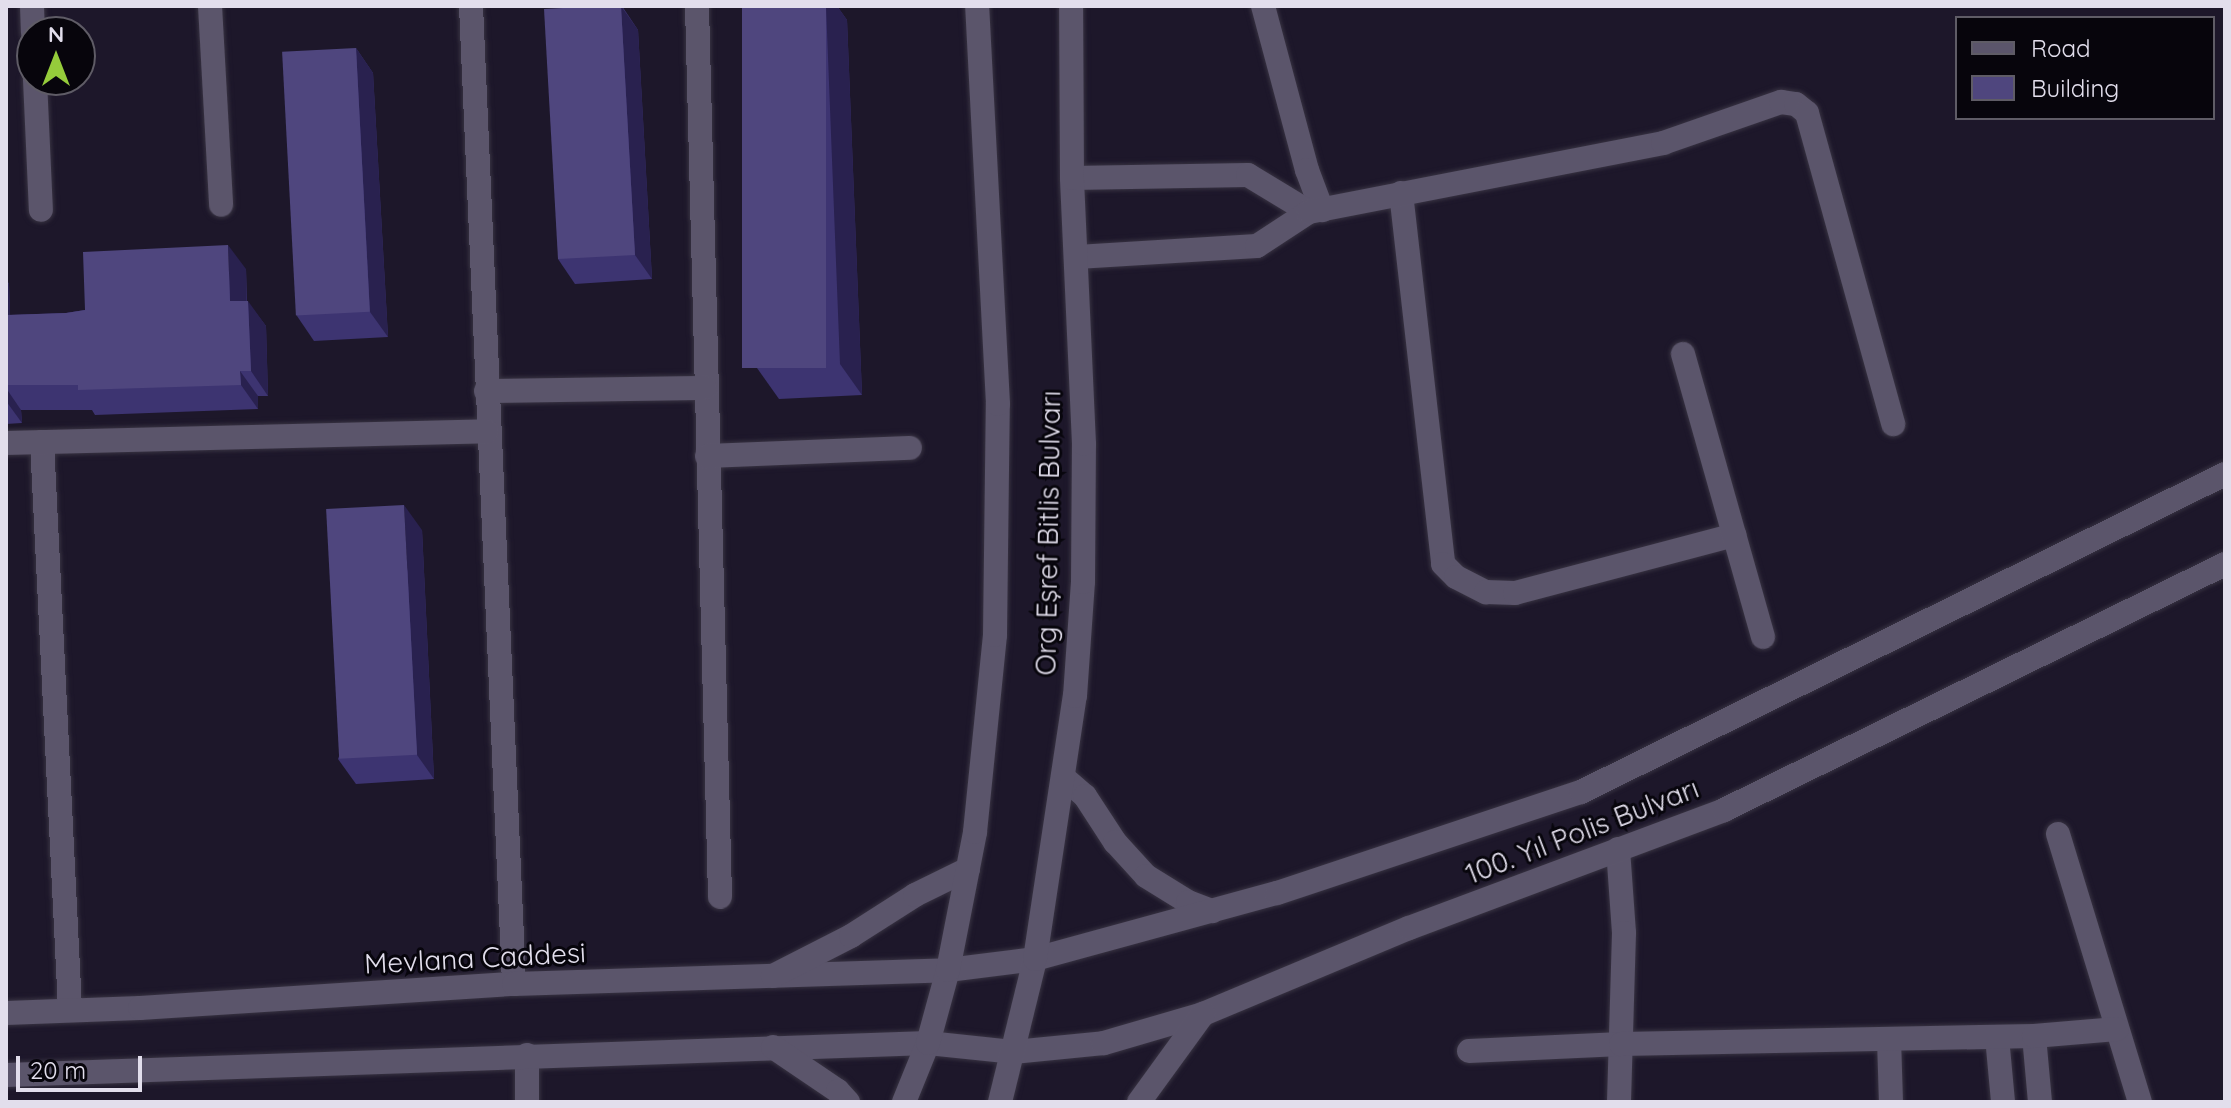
<!DOCTYPE html>
<html>
<head>
<meta charset="utf-8">
<style>
	body { margin:0 }
	#map { position:relative; width:2231px; height:1108px; overflow:hidden; background:#1d172a; font-family:Quicksand,sans-serif }
	div>[style] { position:absolute }
	.roads { filter:drop-shadow(0 0 2px #383342) drop-shadow(0 0 2px #383342) }
	.service>* { height:24px; margin:-12px; padding:0 12px; transform-origin:12px; border-radius:12px; background:#5b556b }
	.minor>* { height:24px; margin:-12px; padding:0 12px; transform-origin:12px; border-radius:12px; background:#5b556b }
	.tertiary>* { height:24px; margin:-12px; padding:0 12px; transform-origin:12px; border-radius:12px; background:#5b556b }
	.secondary>* { height:24px; margin:-12px; padding:0 12px; transform-origin:12px; border-radius:12px; background:#5b556b }
	.wall>* { inset:0; background:#3d3471 }
	.shaded-wall>* { inset:0; background:#29214f }
	.building>* { inset:0; background:#4f467e; transform-origin:0 0 }
	span { translate:-50% -50%; white-space:nowrap; text-align:center; line-height:1.15; -webkit-text-stroke:6px #07050c; paint-order:stroke }
	.street-label { font-size:28px; color:#e2deec }
	.frame { position:absolute; inset:0; border:8px solid #e2deec; pointer-events:none }
	.legend { position:absolute; left:1955px; top:16px; width:260px; height:104px; box-sizing:border-box; background:#07050c; border:2px solid #5f5c66; margin:0; padding:10px 14px; list-style:none; font-size:24px; color:#e2deec }
	.legend li { display:flex; align-items:center; gap:16px; height:40px }
	.legend b { width:40px; border:2px solid #5f5c66 }
	.north { position:absolute; left:16px; top:16px; width:80px; height:80px; box-sizing:border-box; background:#07050c; border:2px solid #5f5c66; border-radius:50%; rotate:0deg; font-size:22px; font-weight:700; line-height:32px; text-align:center; color:#e2deec }
	.north::after { content:''; display:block; margin:auto; width:28px; height:36px; background:#95cc3b; clip-path:polygon(50% 0,100% 100%,50% 72%,0 100%) }
	.scale { position:absolute; left:16px; top:1056px; width:126px; height:36px; box-sizing:border-box; border:4px solid #e2deec; border-top:0; padding-left:10px; font-size:24px; line-height:28px; white-space:nowrap; color:#e2deec; -webkit-text-stroke:6px #07050c; paint-order:stroke }
</style>
</head>
<body>
<div id="map">
	<div class="roads">
		<div class="service">
			<div style="left:32px;top:6px;width:26px;rotate:88deg"></div>
			<div style="left:210px;top:6px;width:199px;rotate:86.8deg"></div>
			<div style="left:697px;top:6px;width:891px;rotate:88.52deg"></div>
			<div style="left:1263px;top:6px;width:170px;rotate:75deg"></div>
			<div style="left:1307px;top:170px;width:43px;rotate:69.4deg"></div>
			<div style="left:35px;top:80px;width:130px;rotate:87.4deg"></div>
			<div style="left:1072px;top:178px;width:176px;rotate:-1deg"></div>
			<div style="left:1248px;top:175px;width:71px;rotate:31.2deg"></div>
			<div style="left:1401px;top:193px;width:373px;rotate:83.5deg"></div>
			<div style="left:1443px;top:564px;width:18px;rotate:45deg"></div>
			<div style="left:1456px;top:577px;width:34px;rotate:27deg"></div>
			<div style="left:1486px;top:592px;width:29px;rotate:2deg"></div>
			<div style="left:1515px;top:593px;width:227px;rotate:-14.8deg"></div>
			<div style="left:1077px;top:257px;width:180px;rotate:-3.5deg"></div>
			<div style="left:1257px;top:246px;width:62px;rotate:-33.2deg"></div>
			<div style="left:1309px;top:212px;width:361px;rotate:-11deg"></div>
			<div style="left:1663px;top:143px;width:125px;rotate:-19.2deg"></div>
			<div style="left:1781px;top:102px;width:15px;rotate:8deg"></div>
			<div style="left:1796px;top:104px;width:14px;rotate:39deg"></div>
			<div style="left:1807px;top:113px;width:323px;rotate:74.5deg"></div>
			<div style="left:1683px;top:354px;width:294px;rotate:74.2deg"></div>
			<div style="left:486px;top:391px;width:219px;rotate:-0.8deg"></div>
			<div style="left:707px;top:456px;width:203px;rotate:-2.3deg"></div>
			<div style="left:2058px;top:834px;width:280px;rotate:73deg"></div>
			<div style="left:1618px;top:849px;width:84px;rotate:85.9deg"></div>
			<div style="left:1624px;top:933px;width:169px;rotate:91.7deg"></div>
			<div style="left:2034px;top:1036px;width:66px;rotate:84.8deg"></div>
			<div style="left:1997px;top:1037px;width:65px;rotate:84.7deg"></div>
			<div style="left:1889px;top:1039px;width:63px;rotate:88.2deg"></div>
			<div style="left:1469px;top:1051px;width:152px;rotate:-2.6deg"></div>
			<div style="left:1621px;top:1044px;width:413px;rotate:-1.1deg"></div>
			<div style="left:2034px;top:1036px;width:83px;rotate:-4.8deg"></div>
			<div style="left:527px;top:1055px;width:47px;rotate:90deg"></div>
		</div>
		<div class="minor">
			<div style="left:471px;top:6px;width:979px;rotate:87.48deg"></div>
			<div style="left:42px;top:442px;width:568px;rotate:87.17deg"></div>
			<div style="left:6px;top:443px;width:481px;rotate:-1.4deg"></div>
		</div>
		<div class="tertiary">
			<div style="left:6px;top:1013px;width:134px;rotate:-2.1deg"></div>
			<div style="left:140px;top:1008px;width:375px;rotate:-3.7deg"></div>
			<div style="left:514px;top:984px;width:434px;rotate:-1.8deg"></div>
			<div style="left:6px;top:1075px;width:923px;rotate:-1.99deg"></div>
		</div>
		<div class="secondary">
			<div style="left:1063px;top:777px;width:29px;rotate:41deg"></div>
			<div style="left:1085px;top:796px;width:55px;rotate:56.9deg"></div>
			<div style="left:1115px;top:842px;width:46px;rotate:47.6deg"></div>
			<div style="left:1146px;top:876px;width:49px;rotate:31.8deg"></div>
			<div style="left:1188px;top:902px;width:26px;rotate:21deg"></div>
			<div style="left:948px;top:970px;width:88px;rotate:-7.2deg"></div>
			<div style="left:1035px;top:959px;width:251px;rotate:-15.3deg"></div>
			<div style="left:1277px;top:893px;width:320px;rotate:-18.4deg"></div>
			<div style="left:1581px;top:792px;width:718px;rotate:-26.28deg"></div>
			<div style="left:773px;top:976px;width:88px;rotate:-27.1deg"></div>
			<div style="left:851px;top:936px;width:76px;rotate:-32.6deg"></div>
			<div style="left:915px;top:895px;width:59px;rotate:-26.1deg"></div>
			<div style="left:928px;top:1043px;width:85px;rotate:6deg"></div>
			<div style="left:1013px;top:1052px;width:91px;rotate:-5.6deg"></div>
			<div style="left:1104px;top:1043px;width:103px;rotate:-16.3deg"></div>
			<div style="left:1203px;top:1014px;width:223px;rotate:-22.7deg"></div>
			<div style="left:1409px;top:928px;width:336px;rotate:-20.5deg"></div>
			<div style="left:1724px;top:810px;width:558px;rotate:-26.15deg"></div>
			<div style="left:773px;top:1047px;width:78px;rotate:34.1deg"></div>
			<div style="left:838px;top:1091px;width:15px;rotate:48deg"></div>
			<div style="left:904px;top:1102px;width:64px;rotate:-67.9deg"></div>
			<div style="left:928px;top:1043px;width:76px;rotate:-74.7deg"></div>
			<div style="left:948px;top:970px;width:141px;rotate:-78.9deg"></div>
			<div style="left:975px;top:832px;width:198px;rotate:-84.2deg"></div>
			<div style="left:995px;top:635px;width:231px;rotate:-89.3deg"></div>
			<div style="left:998px;top:404px;width:399px;rotate:-93deg"></div>
			<div style="left:1000px;top:1102px;width:147px;rotate:-76.2deg"></div>
			<div style="left:1035px;top:959px;width:266px;rotate:-81.4deg"></div>
			<div style="left:1075px;top:696px;width:114px;rotate:-86deg"></div>
			<div style="left:1083px;top:582px;width:138px;rotate:-89.6deg"></div>
			<div style="left:1084px;top:444px;width:266px;rotate:-92.6deg"></div>
			<div style="left:1072px;top:178px;width:172px;rotate:-90.3deg"></div>
			<div style="left:1139px;top:1102px;width:109px;rotate:-54deg"></div>
		</div>
	</div>
	<div class="wall">
		<div style="clip-path:polygon(600px 6px,622px 6px,638px 30px,652px 279px,575px 284px,558px 259px)"></div>
		<div style="clip-path:polygon(742px 6px,837px 6px,847px 20px,862px 395px,779px 399px,757px 368px)"></div>
		<div style="clip-path:polygon(356px 48px,373px 73px,388px 337px,314px 341px,297px 316px)"></div>
		<div style="clip-path:polygon(246px 269px,247px 301px,266px 326px,268px 396px,258px 396px,258px 409px,95px 415px,92px 410px,21px 410px,22px 423px,6px 424px,6px 279px,9px 284px,10px 315px,66px 313px,85px 310px)"></div>
		<div style="clip-path:polygon(422px 530px,434px 779px,356px 784px,338px 759px)"></div>
	</div>
	<div class="shaded-wall">
		<div style="clip-path:polygon(621px 6px,638px 30px,652px 279px,635px 255px)"></div>
		<div style="clip-path:polygon(826px 6px,837px 6px,847px 20px,862px 395px,840px 364px)"></div>
		<div style="clip-path:polygon(356px 48px,373px 73px,388px 337px,370px 312px)"></div>
		<div style="clip-path:polygon(228px 245px,246px 269px,247px 326px,230px 301px)"></div>
		<div style="clip-path:polygon(6px 279px,9px 284px,11px 340px,6px 333px)"></div>
		<div style="clip-path:polygon(248px 301px,266px 326px,268px 396px,251px 371px)"></div>
		<div style="clip-path:polygon(240px 371px,258px 396px,258px 409px,241px 385px)"></div>
		<div style="clip-path:polygon(6px 388px,21px 410px,22px 423px,6px 401px)"></div>
		<div style="clip-path:polygon(404px 505px,422px 530px,434px 779px,417px 755px)"></div>
	</div>
	<div class="building">
		<div style="clip-path:polygon(600px 6px,621px 6px,635px 255px,558px 259px,544px 9px)"></div>
		<div style="left:742px;top:6px;width:84px;height:362px"></div>
		<div style="left:356px;top:48px;width:264px;height:74px;rotate:87deg"></div>
		<div style="clip-path:polygon(228px 245px,230px 301px,248px 301px,251px 371px,240px 371px,241px 385px,78px 390px,78px 385px,6px 385px,6px 315px,66px 313px,85px 310px,83px 252px)"></div>
		<div style="left:404px;top:505px;width:250px;height:78px;rotate:87deg"></div>
	</div>
	<div class="street-label">
		<span style="left:1048px;top:533px;rotate:-89deg">Org Eşref Bitlis Bulvarı</span>
		<span style="left:1582px;top:831px;rotate:-21deg">100. Yıl Polis Bulvarı</span>
		<span style="left:475px;top:958px;rotate:-3deg">Mevlana Caddesi</span>
	</div>
	<div class="frame"></div>
	<ul class="legend">
	<li><b style="height:10px;background:#5b556b"></b>Road</li>
	<li><b style="height:22px;background:#4f467e"></b>Building</li>
	</ul>
	<div class="north">N</div>
	<div class="scale">20 m</div>
</div>
</body>
</html>
